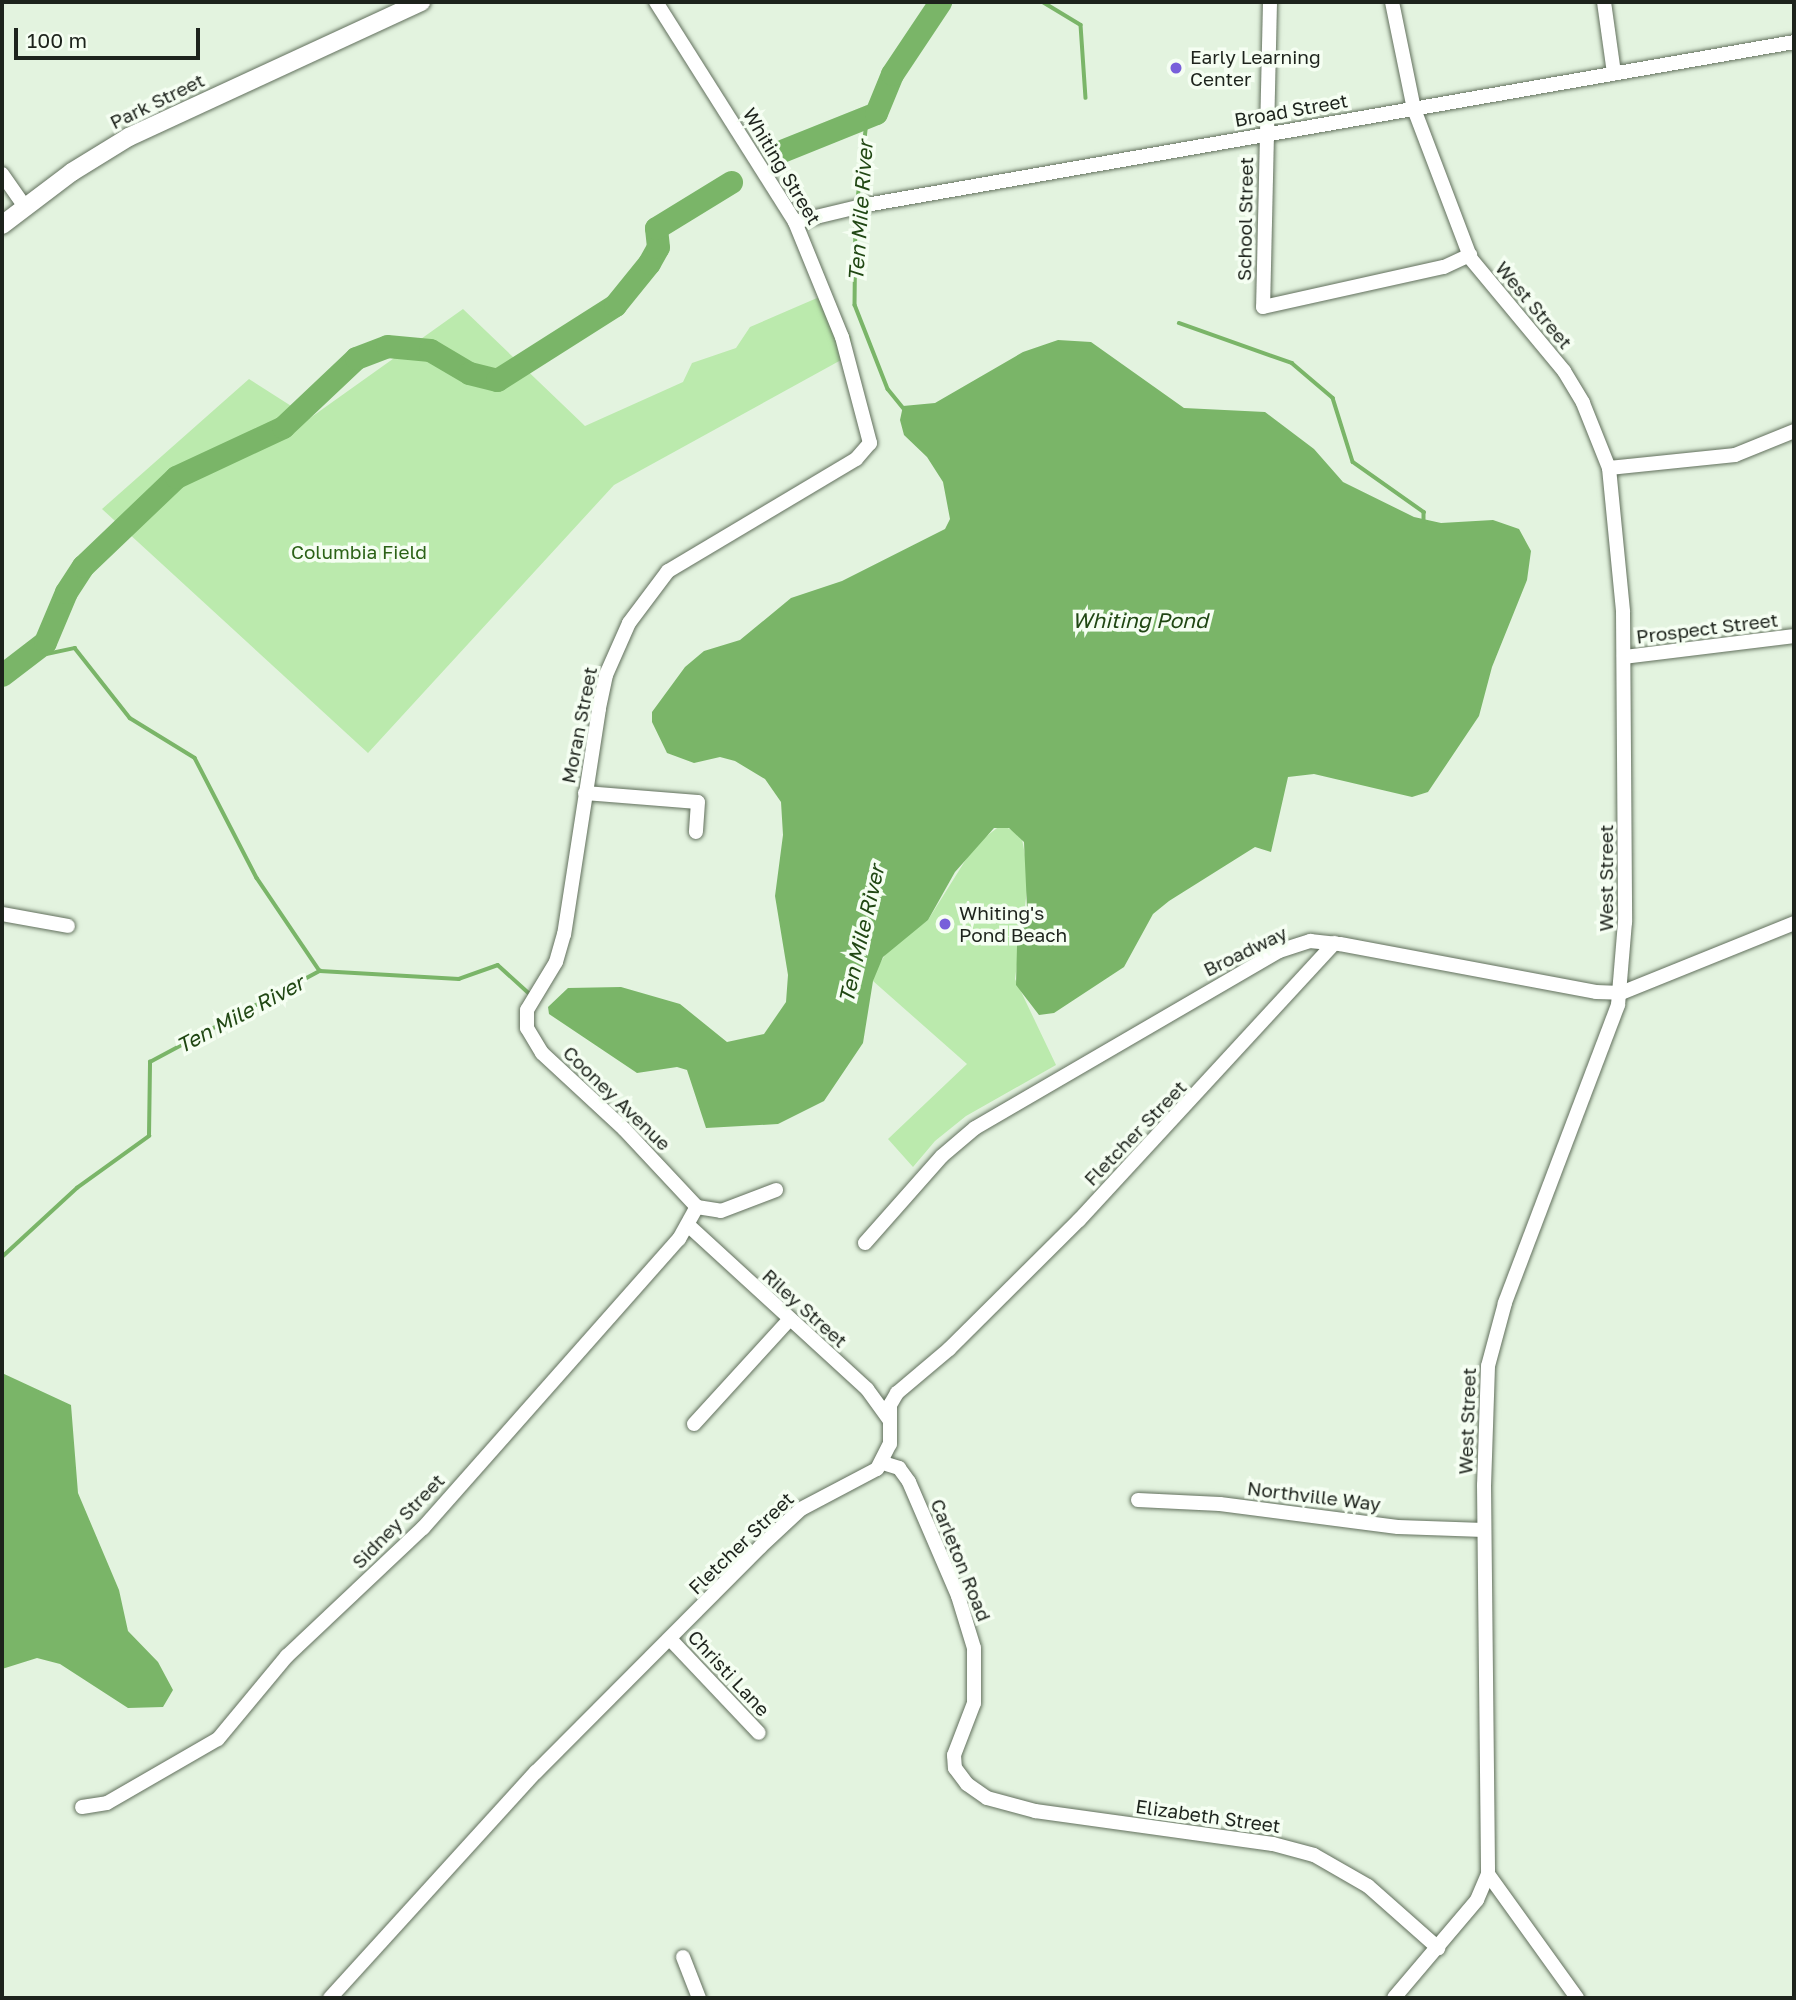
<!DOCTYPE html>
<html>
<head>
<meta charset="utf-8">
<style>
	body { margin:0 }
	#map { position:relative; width:1796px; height:2000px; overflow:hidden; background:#e3f3df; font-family:"Golos Text",sans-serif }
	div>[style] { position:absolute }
	.green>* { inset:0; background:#bbeaad }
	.water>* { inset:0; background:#7ab568 }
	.stream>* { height:3.5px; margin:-1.75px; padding:0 1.75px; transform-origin:1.75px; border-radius:1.75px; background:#7ab568 }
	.river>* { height:23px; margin:-11.5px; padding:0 11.5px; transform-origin:11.5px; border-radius:11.5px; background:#7ab568 }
	.roads { filter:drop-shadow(0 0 2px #62705d) drop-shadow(0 0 2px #62705d) }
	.minor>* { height:14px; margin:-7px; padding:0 7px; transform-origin:7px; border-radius:7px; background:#fff }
	.major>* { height:18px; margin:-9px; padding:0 9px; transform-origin:9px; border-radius:9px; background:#fff }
	.dots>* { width:19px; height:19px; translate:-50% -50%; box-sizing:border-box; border:4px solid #f5fef2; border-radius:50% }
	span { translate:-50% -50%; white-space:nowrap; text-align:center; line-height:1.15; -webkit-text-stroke:7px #f5fef2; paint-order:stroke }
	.poi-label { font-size:19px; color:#1d231c }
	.left { translate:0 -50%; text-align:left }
	.street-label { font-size:19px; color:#1d231c }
	.park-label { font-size:19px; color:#2b6216 }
	.water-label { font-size:21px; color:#204713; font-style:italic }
	.frame { position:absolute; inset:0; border:4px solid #1d231c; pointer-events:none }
	.scale { position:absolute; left:14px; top:28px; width:186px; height:32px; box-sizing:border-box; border:4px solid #1d231c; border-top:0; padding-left:9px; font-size:21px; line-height:24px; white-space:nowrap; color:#1d231c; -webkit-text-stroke:5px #f5fef2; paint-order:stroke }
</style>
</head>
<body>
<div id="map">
	<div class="green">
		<div style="clip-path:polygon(824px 295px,851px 337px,852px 354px,614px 485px,368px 753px,102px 509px,249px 379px,310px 418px,463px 309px,585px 426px,683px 382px,692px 363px,736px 348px,750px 327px)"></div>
		<div style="clip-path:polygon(1001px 825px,1021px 834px,1029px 876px,1015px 979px,1056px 1065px,966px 1116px,935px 1141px,913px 1167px,888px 1139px,967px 1064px,873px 981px,874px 973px,888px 950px,928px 920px,975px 845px)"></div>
	</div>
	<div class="water">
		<div style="clip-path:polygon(1058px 340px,1091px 342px,1184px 408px,1265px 412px,1314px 449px,1343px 482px,1414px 517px,1441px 523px,1493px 520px,1519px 529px,1531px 551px,1527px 580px,1492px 667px,1479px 716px,1428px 792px,1412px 797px,1314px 774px,1288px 777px,1271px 852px,1255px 847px,1169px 901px,1153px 914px,1124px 967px,1054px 1013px,1039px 1015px,1016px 985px,1017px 946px,1027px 907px,1024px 842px,1009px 828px,994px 828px,955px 872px,928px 920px,883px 957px,873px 981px,863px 1043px,824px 1101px,778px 1124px,706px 1128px,687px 1070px,677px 1067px,637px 1073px,549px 1014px,548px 1007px,568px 988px,621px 987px,680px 1004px,727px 1042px,764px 1034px,786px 1002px,788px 975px,775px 896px,783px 835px,781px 802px,765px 779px,735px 761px,720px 757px,694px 763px,667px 753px,652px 722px,652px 712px,685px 667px,704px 651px,740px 640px,791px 598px,842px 581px,945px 529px,950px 519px,943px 482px,927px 457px,904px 435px,900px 420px,903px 406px,935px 403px,1023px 352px)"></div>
		<div style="clip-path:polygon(2px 1373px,71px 1405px,78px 1493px,119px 1590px,128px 1631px,158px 1662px,173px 1690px,163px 1707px,128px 1708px,60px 1664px,37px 1658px,2px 1669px)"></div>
	</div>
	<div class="stream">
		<div style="left:1043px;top:2px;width:44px;rotate:31.2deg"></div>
		<div style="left:1081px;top:25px;width:73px;rotate:86.1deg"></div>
		<div style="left:857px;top:204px;width:87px;rotate:-83.4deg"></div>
		<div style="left:856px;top:212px;width:93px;rotate:90.6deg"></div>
		<div style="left:855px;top:305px;width:90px;rotate:68.6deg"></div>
		<div style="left:888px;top:389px;width:26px;rotate:51deg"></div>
		<div style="left:1179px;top:323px;width:120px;rotate:19.5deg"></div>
		<div style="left:1292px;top:363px;width:54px;rotate:40.5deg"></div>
		<div style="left:1333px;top:398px;width:67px;rotate:72.6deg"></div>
		<div style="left:1353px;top:462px;width:87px;rotate:35.2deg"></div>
		<div style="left:1424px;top:512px;width:9px;rotate:90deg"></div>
		<div style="left:28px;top:658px;width:48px;rotate:-12deg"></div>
		<div style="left:75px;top:648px;width:89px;rotate:51.8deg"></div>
		<div style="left:130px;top:718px;width:76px;rotate:31.6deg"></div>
		<div style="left:195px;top:758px;width:135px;rotate:62.7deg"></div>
		<div style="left:257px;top:878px;width:112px;rotate:55.9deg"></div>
		<div style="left:2px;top:1257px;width:102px;rotate:-42.6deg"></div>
		<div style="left:77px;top:1188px;width:89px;rotate:-35.8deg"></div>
		<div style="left:149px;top:1136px;width:74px;rotate:-89.2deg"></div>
		<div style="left:150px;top:1062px;width:193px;rotate:-28.2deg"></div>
		<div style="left:320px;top:971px;width:139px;rotate:3.3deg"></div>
		<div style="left:459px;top:979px;width:41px;rotate:-19.7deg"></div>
		<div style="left:498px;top:965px;width:43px;rotate:42.2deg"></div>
	</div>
	<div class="river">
		<div style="left:784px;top:150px;width:99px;rotate:-21.9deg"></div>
		<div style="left:876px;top:113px;width:42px;rotate:-67.7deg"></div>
		<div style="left:892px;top:74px;width:87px;rotate:-56.3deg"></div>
		<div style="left:2px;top:675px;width:54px;rotate:-37.5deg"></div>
		<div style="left:45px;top:642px;width:54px;rotate:-67.2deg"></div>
		<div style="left:66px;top:592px;width:31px;rotate:-57deg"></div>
		<div style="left:83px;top:566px;width:129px;rotate:-43.7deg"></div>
		<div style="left:176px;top:477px;width:118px;rotate:-25deg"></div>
		<div style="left:283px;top:427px;width:100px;rotate:-43.4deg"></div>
		<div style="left:356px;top:358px;width:33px;rotate:-21deg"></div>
		<div style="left:387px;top:346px;width:43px;rotate:5.3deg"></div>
		<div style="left:430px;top:350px;width:45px;rotate:30.5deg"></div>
		<div style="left:469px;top:373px;width:29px;rotate:14deg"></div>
		<div style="left:497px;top:380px;width:140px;rotate:-32.4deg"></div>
		<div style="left:615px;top:305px;width:54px;rotate:-51deg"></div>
		<div style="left:649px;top:263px;width:18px;rotate:-61deg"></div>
		<div style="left:658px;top:247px;width:19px;rotate:-96deg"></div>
		<div style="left:656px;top:228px;width:88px;rotate:-31.5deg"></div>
	</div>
	<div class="roads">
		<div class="minor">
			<div style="left:656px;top:2px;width:260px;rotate:57.7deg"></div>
			<div style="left:795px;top:222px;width:124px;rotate:67.8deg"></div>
			<div style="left:842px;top:337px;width:110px;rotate:75.2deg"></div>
			<div style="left:870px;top:443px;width:21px;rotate:131deg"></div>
			<div style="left:856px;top:459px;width:219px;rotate:149.2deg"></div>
			<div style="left:668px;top:571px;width:65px;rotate:126.9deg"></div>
			<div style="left:629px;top:623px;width:57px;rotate:113.9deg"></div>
			<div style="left:606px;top:675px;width:35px;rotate:102deg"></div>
			<div style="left:599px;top:709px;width:228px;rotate:98.8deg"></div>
			<div style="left:564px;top:934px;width:29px;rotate:106deg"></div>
			<div style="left:556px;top:962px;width:56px;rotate:121.1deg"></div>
			<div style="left:527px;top:1010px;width:18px;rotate:90deg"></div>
			<div style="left:527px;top:1028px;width:29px;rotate:59deg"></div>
			<div style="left:542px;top:1053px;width:112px;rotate:42.8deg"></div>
			<div style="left:624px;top:1129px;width:107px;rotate:46.9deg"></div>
			<div style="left:697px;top:1207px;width:24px;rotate:9deg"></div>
			<div style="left:721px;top:1211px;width:59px;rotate:-20.9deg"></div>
			<div style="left:1270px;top:2px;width:305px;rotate:91.3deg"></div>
			<div style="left:1263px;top:307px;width:185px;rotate:-12.5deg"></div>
			<div style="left:1444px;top:267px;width:29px;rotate:-25deg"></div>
			<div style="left:1392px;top:2px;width:109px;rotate:78.4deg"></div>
			<div style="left:1414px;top:109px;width:160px;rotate:69.2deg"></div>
			<div style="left:1471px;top:259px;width:146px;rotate:50.3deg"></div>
			<div style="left:1564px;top:371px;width:37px;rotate:59deg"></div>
			<div style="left:1583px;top:403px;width:70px;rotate:68.2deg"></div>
			<div style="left:1609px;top:468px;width:145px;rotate:84.4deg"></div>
			<div style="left:1623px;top:612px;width:310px;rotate:89.6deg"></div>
			<div style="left:1625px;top:922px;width:83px;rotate:94.8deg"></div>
			<div style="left:1618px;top:1005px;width:319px;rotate:110.8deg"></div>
			<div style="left:1505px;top:1303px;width:65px;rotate:105.1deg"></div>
			<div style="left:1488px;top:1366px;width:119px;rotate:91.9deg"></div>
			<div style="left:1484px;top:1485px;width:389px;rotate:89.4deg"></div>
			<div style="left:1488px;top:1874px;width:28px;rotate:113deg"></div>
			<div style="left:1477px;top:1900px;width:128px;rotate:130.3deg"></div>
			<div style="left:1604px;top:2px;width:72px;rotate:82deg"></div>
			<div style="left:2px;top:174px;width:40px;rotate:55.1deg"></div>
			<div style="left:795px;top:222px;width:73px;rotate:-13.5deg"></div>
			<div style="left:866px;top:205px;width:942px;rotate:-9.96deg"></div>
			<div style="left:1609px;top:468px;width:127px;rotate:-5.9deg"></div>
			<div style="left:1735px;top:455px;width:64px;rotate:-22.1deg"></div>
			<div style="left:1624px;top:657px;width:171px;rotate:-7deg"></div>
			<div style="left:585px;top:793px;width:113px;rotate:4.6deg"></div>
			<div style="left:698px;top:802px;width:30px;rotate:94deg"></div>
			<div style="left:2px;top:914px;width:67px;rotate:10.3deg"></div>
			<div style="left:688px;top:1225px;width:243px;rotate:42.5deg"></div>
			<div style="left:867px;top:1389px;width:39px;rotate:54deg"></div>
			<div style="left:865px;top:1243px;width:116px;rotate:-48.5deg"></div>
			<div style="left:942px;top:1156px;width:43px;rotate:-40.3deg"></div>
			<div style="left:975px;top:1128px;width:352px;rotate:-30.2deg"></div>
			<div style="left:1279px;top:951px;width:33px;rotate:-18deg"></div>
			<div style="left:1310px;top:941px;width:30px;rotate:6deg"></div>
			<div style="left:1340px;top:944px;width:260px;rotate:10.6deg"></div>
			<div style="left:1596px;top:992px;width:25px;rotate:2deg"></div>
			<div style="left:1621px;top:993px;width:187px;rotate:-22deg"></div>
			<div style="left:694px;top:1424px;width:141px;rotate:-47.6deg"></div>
			<div style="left:883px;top:1463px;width:17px;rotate:17deg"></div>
			<div style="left:899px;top:1468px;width:17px;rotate:54deg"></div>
			<div style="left:909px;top:1482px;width:124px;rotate:66.7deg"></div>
			<div style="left:958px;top:1596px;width:54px;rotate:72.9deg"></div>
			<div style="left:974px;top:1648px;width:55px;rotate:90deg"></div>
			<div style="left:974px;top:1703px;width:56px;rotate:111deg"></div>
			<div style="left:954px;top:1755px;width:13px;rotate:86deg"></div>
			<div style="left:955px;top:1768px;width:20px;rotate:53deg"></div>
			<div style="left:967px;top:1784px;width:24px;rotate:35deg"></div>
			<div style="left:987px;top:1798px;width:50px;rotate:15.2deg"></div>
			<div style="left:1035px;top:1811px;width:240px;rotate:7.9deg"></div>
			<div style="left:1273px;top:1844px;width:42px;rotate:15deg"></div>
			<div style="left:1314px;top:1855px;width:62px;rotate:29.9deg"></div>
			<div style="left:1368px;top:1886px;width:94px;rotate:41.5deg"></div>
			<div style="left:1138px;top:1500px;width:82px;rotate:2.8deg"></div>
			<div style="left:1220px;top:1504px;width:179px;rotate:7.4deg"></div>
			<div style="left:1398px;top:1527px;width:86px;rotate:2deg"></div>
			<div style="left:670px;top:1639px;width:129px;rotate:46.6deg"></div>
			<div style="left:82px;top:1807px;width:25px;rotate:-9deg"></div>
			<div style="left:107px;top:1803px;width:128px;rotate:-30deg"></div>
			<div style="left:218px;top:1739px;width:108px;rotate:-50.3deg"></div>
			<div style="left:287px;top:1656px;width:187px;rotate:-43.3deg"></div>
			<div style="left:423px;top:1528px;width:386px;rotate:-48.5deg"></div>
			<div style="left:679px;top:1239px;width:37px;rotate:-61deg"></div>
			<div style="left:1488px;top:1874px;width:153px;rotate:54.3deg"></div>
			<div style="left:683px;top:1957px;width:44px;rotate:68.7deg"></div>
			<div style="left:330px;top:1998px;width:306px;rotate:-47.7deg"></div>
			<div style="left:536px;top:1772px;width:317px;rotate:-45.1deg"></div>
			<div style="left:760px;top:1547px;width:56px;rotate:-42.8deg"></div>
			<div style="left:801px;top:1509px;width:86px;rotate:-27.8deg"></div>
			<div style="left:877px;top:1469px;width:28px;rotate:-63deg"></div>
			<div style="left:890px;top:1444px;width:39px;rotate:-90deg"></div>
			<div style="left:890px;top:1405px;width:14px;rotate:-60deg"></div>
			<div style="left:897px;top:1393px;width:68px;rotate:-40.2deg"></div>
			<div style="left:949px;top:1349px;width:183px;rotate:-44.8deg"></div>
			<div style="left:1079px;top:1220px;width:377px;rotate:-47.3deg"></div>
		</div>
		<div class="major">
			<div style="left:2px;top:225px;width:88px;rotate:-37.1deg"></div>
			<div style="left:72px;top:172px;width:67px;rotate:-31.6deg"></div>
			<div style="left:129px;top:137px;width:322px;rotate:-24.8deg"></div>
		</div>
	</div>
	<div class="dots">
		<div style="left:1176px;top:68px;background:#785fda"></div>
		<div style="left:945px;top:924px;background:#785fda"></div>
	</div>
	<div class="poi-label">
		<span class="left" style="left:1190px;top:68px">Early Learning<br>Center</span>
		<span class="left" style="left:959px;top:924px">Whiting's<br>Pond Beach</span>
	</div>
	<div class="street-label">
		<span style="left:157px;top:101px;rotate:-26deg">Park Street</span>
		<span style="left:1291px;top:110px;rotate:-10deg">Broad Street</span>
		<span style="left:782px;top:166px;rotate:59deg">Whiting Street</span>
		<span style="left:1245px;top:219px;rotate:-89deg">School Street</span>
		<span style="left:1534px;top:305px;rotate:50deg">West Street</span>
		<span style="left:1707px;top:628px;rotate:-7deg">Prospect Street</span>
		<span style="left:579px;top:725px;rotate:-79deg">Moran Street</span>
		<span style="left:1606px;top:878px;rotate:-90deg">West Street</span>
		<span style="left:1245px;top:951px;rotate:-26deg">Broadway</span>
		<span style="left:617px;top:1098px;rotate:44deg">Cooney Avenue</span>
		<span style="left:1135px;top:1133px;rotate:-46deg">Fletcher Street</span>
		<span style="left:805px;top:1308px;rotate:42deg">Riley Street</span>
		<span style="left:1467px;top:1421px;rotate:-88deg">West Street</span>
		<span style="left:1314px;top:1496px;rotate:7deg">Northville Way</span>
		<span style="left:398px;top:1521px;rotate:-46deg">Sidney Street</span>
		<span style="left:741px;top:1543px;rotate:-44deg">Fletcher Street</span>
		<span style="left:961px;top:1560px;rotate:68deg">Carleton Road</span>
		<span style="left:729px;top:1673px;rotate:47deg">Christi Lane</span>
		<span style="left:1208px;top:1816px;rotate:8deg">Elizabeth Street</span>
	</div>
	<div class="park-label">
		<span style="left:359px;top:552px">Columbia Field</span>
	</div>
	<div class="water-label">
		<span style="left:860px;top:211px;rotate:-86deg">Ten Mile River</span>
		<span style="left:1140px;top:620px">Whiting Pond</span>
		<span style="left:861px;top:934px;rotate:-77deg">Ten Mile River</span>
		<span style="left:240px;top:1014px;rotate:-28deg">Ten Mile River</span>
	</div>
	<div class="frame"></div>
	<div class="scale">100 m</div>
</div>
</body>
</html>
